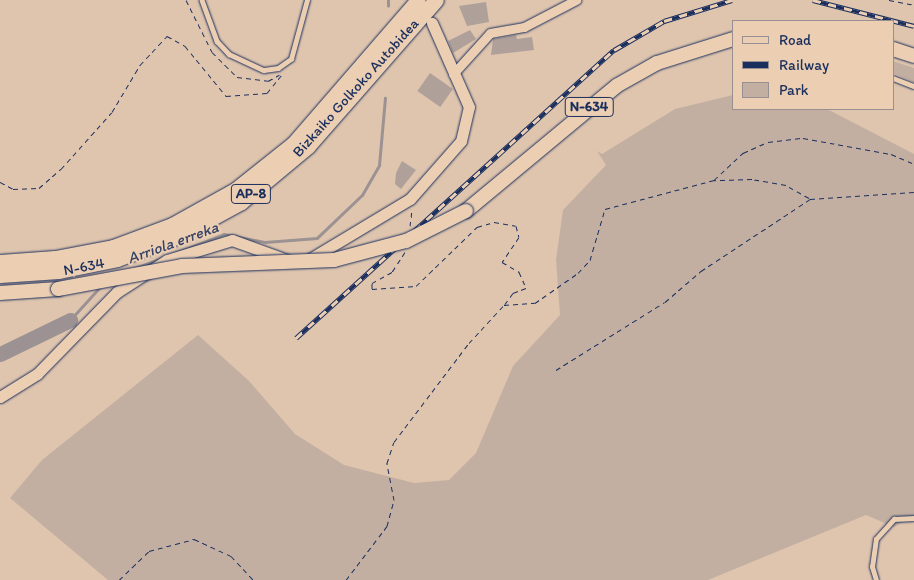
<!DOCTYPE html>
<html>
<head>
<meta charset="utf-8">
<style>
	body { margin:0 }
	#map { position:relative; width:914px; height:580px; overflow:hidden; background:#dfc5ae; font-family:Itim,sans-serif }
	div>[style] { position:absolute }
	.green>* { inset:0; background:#c2afa2 }
	.stream>* { height:2.5px; margin:-1.25px; padding:0 1.25px; transform-origin:1.25px; border-radius:1.25px; background:#9c9293 }
	.river>* { height:15px; margin:-7.5px; padding:0 7.5px; transform-origin:7.5px; border-radius:7.5px; background:#9c9293 }
	.building>* { inset:0; background:#afa09a; transform-origin:0 0 }
	.path>* { height:1px; margin-top:-0.5px; transform-origin:0; background:repeating-linear-gradient(90deg,#1b2f5e 0 5px,transparent 0 9px) }
	.roads { filter:drop-shadow(0 0 1px #1b2f5e) drop-shadow(0 0 1px #1b2f5e) }
	.service>* { height:4.5px; margin:-2.25px; padding:0 2.25px; transform-origin:2.25px; border-radius:2.25px; background:#eccfb3 }
	.minor>* { height:9px; margin:-4.5px; padding:0 4.5px; transform-origin:4.5px; border-radius:4.5px; background:#eccfb3 }
	.tertiary>* { height:11px; margin:-5.5px; padding:0 5.5px; transform-origin:5.5px; border-radius:5.5px; background:#eccfb3 }
	.trunk>* { height:14px; margin:-7px; padding:0 7px; transform-origin:7px; border-radius:7px; background:#eccfb3 }
	.motorway>* { height:15px; margin:-7.5px; padding:0 7.5px; transform-origin:7.5px; border-radius:7.5px; background:#eccfb3 }
	.rail>* { height:4.5px; margin-top:-2.25px; transform-origin:0; background:repeating-linear-gradient(90deg,#eccfb3 0 8px,#1b2f5e 0 16px); box-sizing:border-box; border-block:1px solid #1b2f5e }
	.bridges { filter:drop-shadow(0 0 1px #1b2f5e) drop-shadow(0 0 1px #1b2f5e) }
	.trunk-bridge>* { height:14px; margin:-7px; padding:0 7px; transform-origin:7px; border-radius:7px; background:#eccfb3 }
	span { translate:-50% -50%; white-space:nowrap; text-align:center; line-height:1.15; -webkit-text-stroke:4px #eccfb3; paint-order:stroke }
	.shield-label span { padding:1px 4px; background:#eccfb3; border:1px solid; border-radius:4px; -webkit-text-stroke-width:0 }
	.shield-label { font-size:14px; color:#1b2f5e; font-weight:700 }
	.street-label { font-size:15px; color:#1b2f5e }
	.water-label { font-size:16px; color:#354369; font-style:italic }
	.legend { position:absolute; left:732px; top:20px; width:162px; height:90px; box-sizing:border-box; background:#eccfb3; border:1px solid #988f91; margin:0; padding:6px 9px; list-style:none; font-size:15px; color:#1b2f5e }
	.legend li { display:flex; align-items:center; gap:10px; height:25px }
	.legend b { width:25px; border:1px solid #988f91 }
</style>
</head>
<body>
<div id="map">
	<div class="green">
		<div style="clip-path:polygon(893px 61px,914px 68px,914px 82px,893px 73px)"></div>
		<div style="clip-path:polygon(733px 95px,733px 109px,827px 109px,914px 154px,914px 516px,894px 527px,866px 515px,708px 580px,108px 580px,10px 498px,42px 460px,198px 335px,249px 381px,295px 434px,344px 465px,414px 483px,449px 480px,476px 453px,513px 366px,560px 315px,556px 260px,563px 210px,606px 165px,597px 151px,602px 154px,675px 109px)"></div>
	</div>
	<div class="stream">
		<div style="left:388px;top:6px;width:6px;rotate:-90deg"></div>
		<div style="left:133px;top:269px;width:97px;rotate:-21deg"></div>
		<div style="left:224px;top:234px;width:42px;rotate:11deg"></div>
		<div style="left:265px;top:242px;width:52px;rotate:-4.4deg"></div>
		<div style="left:317px;top:238px;width:62px;rotate:-43.7deg"></div>
		<div style="left:362px;top:195px;width:34px;rotate:-60deg"></div>
		<div style="left:379px;top:165px;width:67px;rotate:-84.9deg"></div>
		<div style="left:70px;top:320px;width:45px;rotate:-47.7deg"></div>
	</div>
	<div class="river">
		<div style="left:0;top:354px;width:78px;rotate:-25.9deg"></div>
	</div>
	<div class="building">
		<div style="clip-path:polygon(486px 2px,489px 22px,467px 26px,459px 6px)"></div>
		<div style="clip-path:polygon(470px 30px,476px 39px,453px 53px,448px 41px)"></div>
		<div style="clip-path:polygon(516px 35px,517px 39px,532px 37px,534px 50px,491px 55px,493px 39px)"></div>
		<div style="left:430px;top:73px;width:28px;height:22px;rotate:35deg"></div>
		<div style="clip-path:polygon(402px 161px,416px 170px,401px 189px,395px 184px,396px 173px)"></div>
	</div>
	<div class="path">
		<div style="left:186px;top:0;width:58px;rotate:63.4deg"></div>
		<div style="left:212px;top:52px;width:35px;rotate:45deg"></div>
		<div style="left:237px;top:77px;width:31px;rotate:7deg"></div>
		<div style="left:268px;top:81px;width:13px;rotate:-29deg"></div>
		<div style="left:889px;top:0;width:25px;rotate:11deg"></div>
		<div style="left:0;top:182px;width:15px;rotate:28deg"></div>
		<div style="left:13px;top:189px;width:26px;rotate:-2deg"></div>
		<div style="left:39px;top:188px;width:29px;rotate:-41deg"></div>
		<div style="left:61px;top:169px;width:76px;rotate:-48.2deg"></div>
		<div style="left:112px;top:112px;width:55px;rotate:-59.2deg"></div>
		<div style="left:140px;top:65px;width:40px;rotate:-47deg"></div>
		<div style="left:167px;top:36px;width:21px;rotate:29deg"></div>
		<div style="left:185px;top:46px;width:65px;rotate:50.6deg"></div>
		<div style="left:226px;top:96px;width:41px;rotate:-4.2deg"></div>
		<div style="left:267px;top:93px;width:26px;rotate:-51deg"></div>
		<div style="left:809px;top:198px;width:26px;rotate:-151deg"></div>
		<div style="left:786px;top:185px;width:35px;rotate:-170deg"></div>
		<div style="left:752px;top:179px;width:38px;rotate:178deg"></div>
		<div style="left:714px;top:180px;width:40px;rotate:-43deg"></div>
		<div style="left:743px;top:153px;width:27px;rotate:-24deg"></div>
		<div style="left:768px;top:142px;width:35px;rotate:-7deg"></div>
		<div style="left:803px;top:138px;width:89px;rotate:10.3deg"></div>
		<div style="left:891px;top:154px;width:25px;rotate:23deg"></div>
		<div style="left:410px;top:226px;width:16px;rotate:-83deg"></div>
		<div style="left:405px;top:252px;width:24px;rotate:123deg"></div>
		<div style="left:392px;top:272px;width:23px;rotate:151deg"></div>
		<div style="left:372px;top:283px;width:6px;rotate:90deg"></div>
		<div style="left:372px;top:289px;width:44px;rotate:-3.9deg"></div>
		<div style="left:416px;top:286px;width:85px;rotate:-44deg"></div>
		<div style="left:477px;top:227px;width:18px;rotate:-16deg"></div>
		<div style="left:494px;top:222px;width:22px;rotate:10deg"></div>
		<div style="left:516px;top:226px;width:11px;rotate:75deg"></div>
		<div style="left:519px;top:237px;width:30px;rotate:124deg"></div>
		<div style="left:502px;top:262px;width:20px;rotate:30deg"></div>
		<div style="left:519px;top:272px;width:17px;rotate:66deg"></div>
		<div style="left:526px;top:288px;width:14px;rotate:159deg"></div>
		<div style="left:513px;top:293px;width:14px;rotate:126deg"></div>
		<div style="left:556px;top:370px;width:128px;rotate:-32deg"></div>
		<div style="left:665px;top:302px;width:48px;rotate:-40.7deg"></div>
		<div style="left:701px;top:271px;width:131px;rotate:-33.4deg"></div>
		<div style="left:810px;top:199px;width:104px;rotate:-3.9deg"></div>
		<div style="left:119px;top:580px;width:42px;rotate:-44deg"></div>
		<div style="left:149px;top:551px;width:47px;rotate:-14.9deg"></div>
		<div style="left:194px;top:539px;width:41px;rotate:24.7deg"></div>
		<div style="left:231px;top:556px;width:33px;rotate:47deg"></div>
		<div style="left:346px;top:580px;width:68px;rotate:-52.8deg"></div>
		<div style="left:387px;top:526px;width:27px;rotate:-75deg"></div>
		<div style="left:394px;top:500px;width:38px;rotate:-101deg"></div>
		<div style="left:387px;top:463px;width:22px;rotate:-72deg"></div>
		<div style="left:394px;top:442px;width:124px;rotate:-52.9deg"></div>
		<div style="left:469px;top:343px;width:52px;rotate:-47.4deg"></div>
		<div style="left:504px;top:305px;width:31px;rotate:-4deg"></div>
		<div style="left:535px;top:303px;width:52px;rotate:-34.9deg"></div>
		<div style="left:578px;top:273px;width:18px;rotate:-47deg"></div>
		<div style="left:590px;top:260px;width:53px;rotate:-73.6deg"></div>
		<div style="left:605px;top:209px;width:113px;rotate:-14.9deg"></div>
	</div>
	<div class="roads">
		<div class="service">
			<div style="left:202px;top:0;width:44px;rotate:69.9deg"></div>
			<div style="left:217px;top:41px;width:18px;rotate:47deg"></div>
			<div style="left:229px;top:54px;width:38px;rotate:25deg"></div>
			<div style="left:264px;top:70px;width:14px;rotate:-8deg"></div>
			<div style="left:278px;top:68px;width:16px;rotate:-35deg"></div>
			<div style="left:291px;top:59px;width:61px;rotate:-74.8deg"></div>
			<div style="left:893px;top:78px;width:22px;rotate:21deg"></div>
			<div style="left:876px;top:580px;width:14px;rotate:-107deg"></div>
			<div style="left:872px;top:567px;width:28px;rotate:-82deg"></div>
			<div style="left:876px;top:539px;width:27px;rotate:-48deg"></div>
			<div style="left:894px;top:519px;width:20px;rotate:-3deg"></div>
		</div>
		<div class="minor">
			<div style="left:453px;top:74px;width:55px;rotate:-47.9deg"></div>
			<div style="left:490px;top:33px;width:35px;rotate:-10deg"></div>
			<div style="left:524px;top:27px;width:59px;rotate:-27.4deg"></div>
		</div>
		<div class="tertiary">
			<div style="left:310px;top:259px;width:117px;rotate:-31deg"></div>
			<div style="left:410px;top:199px;width:77px;rotate:-48.7deg"></div>
			<div style="left:461px;top:141px;width:35px;rotate:-77deg"></div>
			<div style="left:469px;top:107px;width:92px;rotate:-113.8deg"></div>
			<div style="left:0;top:397px;width:44px;rotate:-31.9deg"></div>
			<div style="left:37px;top:374px;width:115px;rotate:-45.7deg"></div>
			<div style="left:117px;top:292px;width:59px;rotate:-32.6deg"></div>
			<div style="left:167px;top:260px;width:68px;rotate:-17.1deg"></div>
			<div style="left:232px;top:240px;width:62px;rotate:19.9deg"></div>
		</div>
		<div class="trunk">
			<div style="left:893px;top:49px;width:22px;rotate:18deg"></div>
			<div style="left:466px;top:211px;width:197px;rotate:-39.7deg"></div>
			<div style="left:618px;top:85px;width:45px;rotate:-29.4deg"></div>
			<div style="left:657px;top:63px;width:80px;rotate:-17.5deg"></div>
			<div style="left:0;top:293px;width:58px;rotate:-3.9deg"></div>
		</div>
		<div class="motorway">
			<div style="left:0;top:262px;width:55px;rotate:-4.2deg"></div>
			<div style="left:55px;top:258px;width:59px;rotate:-10.7deg"></div>
			<div style="left:113px;top:247px;width:63px;rotate:-20.4deg"></div>
			<div style="left:172px;top:225px;width:72px;rotate:-29.1deg"></div>
			<div style="left:235px;top:190px;width:75px;rotate:-38.5deg"></div>
			<div style="left:294px;top:143px;width:189px;rotate:-49.1deg"></div>
			<div style="left:0;top:275px;width:59px;rotate:-3.9deg"></div>
			<div style="left:59px;top:271px;width:59px;rotate:-11.7deg"></div>
			<div style="left:117px;top:259px;width:66px;rotate:-20.4deg"></div>
			<div style="left:179px;top:236px;width:71px;rotate:-28.7deg"></div>
			<div style="left:241px;top:202px;width:87px;rotate:-39.9deg"></div>
			<div style="left:308px;top:146px;width:194px;rotate:-48.8deg"></div>
		</div>
	</div>
	<div class="rail">
		<div style="left:813px;top:0;width:104px;rotate:14.4deg"></div>
		<div style="left:296px;top:338px;width:429px;rotate:-42.2deg"></div>
		<div style="left:614px;top:50px;width:58px;rotate:-30.1deg"></div>
		<div style="left:664px;top:21px;width:71px;rotate:-17.2deg"></div>
	</div>
	<div class="bridges">
		<div class="trunk-bridge">
			<div style="left:58px;top:289px;width:126px;rotate:-10.5deg"></div>
			<div style="left:182px;top:266px;width:152px;rotate:-2.3deg"></div>
			<div style="left:334px;top:260px;width:74px;rotate:-14.8deg"></div>
			<div style="left:406px;top:241px;width:67px;rotate:-26.6deg"></div>
		</div>
	</div>
	<div class="shield-label">
		<span style="left:589px;top:107px">N-634</span>
		<span style="left:251px;top:194px">AP-8</span>
	</div>
	<div class="street-label">
		<span style="left:356px;top:88px;rotate:-48deg">Bizkaiko Golkoko Autobidea</span>
		<span style="left:84px;top:267px;rotate:-11deg">N-634</span>
	</div>
	<div class="water-label">
		<span style="left:173px;top:243px;rotate:-20deg">Arriola erreka</span>
	</div>
	<ul class="legend">
	<li><b style="height:6px;background:#eccfb3"></b>Road</li>
	<li><b style="height:6px;background:#1b2f5e"></b>Railway</li>
	<li><b style="height:14px;background:#c2afa2"></b>Park</li>
	</ul>
</div>
</body>
</html>
